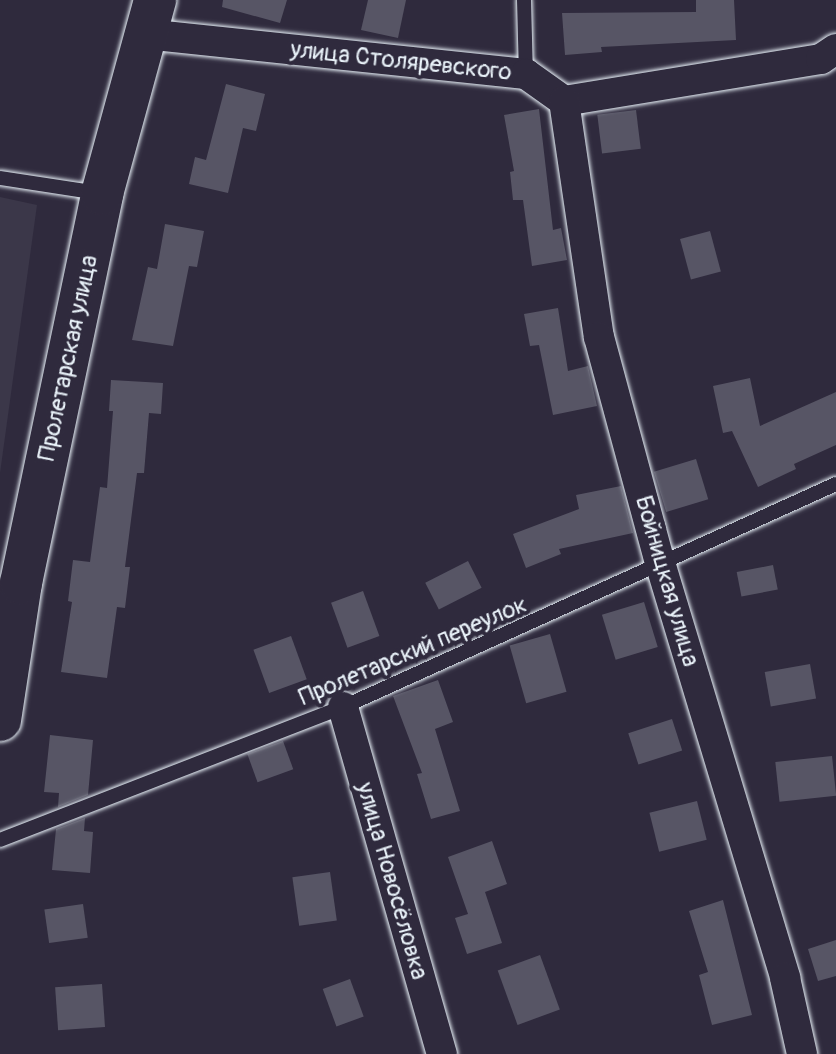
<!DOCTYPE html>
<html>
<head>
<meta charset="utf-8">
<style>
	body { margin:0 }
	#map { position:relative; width:836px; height:1054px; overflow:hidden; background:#2f2a3d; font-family:Pangolin,sans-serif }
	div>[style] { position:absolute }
	.built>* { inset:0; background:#3b3749 }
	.building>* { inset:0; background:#575565; transform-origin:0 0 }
	.roads { filter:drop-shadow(0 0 2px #e8f1f8) drop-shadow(0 0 2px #e8f1f8) }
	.lane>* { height:14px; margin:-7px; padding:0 7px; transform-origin:7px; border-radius:7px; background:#2f2a3d }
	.street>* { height:30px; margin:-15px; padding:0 15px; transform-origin:15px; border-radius:15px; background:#2f2a3d }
	.secondary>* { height:42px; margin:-21px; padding:0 21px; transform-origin:21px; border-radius:21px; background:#2f2a3d }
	span { translate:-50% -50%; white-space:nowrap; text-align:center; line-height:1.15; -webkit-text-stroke:8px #2f2a3d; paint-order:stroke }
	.street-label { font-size:24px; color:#e8f1f8 }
</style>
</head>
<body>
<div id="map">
	<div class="built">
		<div style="clip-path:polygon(0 197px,37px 205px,0 473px)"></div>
	</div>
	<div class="building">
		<div style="clip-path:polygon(223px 0,287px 0,280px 23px,222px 7px)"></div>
		<div style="clip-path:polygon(368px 0,406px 0,398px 38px,361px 30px)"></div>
		<div style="clip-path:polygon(696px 0,734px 0,736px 40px,601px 47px,602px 52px,565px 55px,562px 13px,696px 12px)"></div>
		<div style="clip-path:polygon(226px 84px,265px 94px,256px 131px,243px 128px,228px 193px,189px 184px,195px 157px,206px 160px)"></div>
		<div style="clip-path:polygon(539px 109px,553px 230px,561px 228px,567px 260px,532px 266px,523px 200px,513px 200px,510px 172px,514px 171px,504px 115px)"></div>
		<div style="left:636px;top:110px;width:39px;height:39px;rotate:83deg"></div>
		<div style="clip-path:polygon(165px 224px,204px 231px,197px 267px,189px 266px,173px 346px,132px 340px,148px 267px,157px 269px)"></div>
		<div style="left:710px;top:231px;width:42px;height:31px;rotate:75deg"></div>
		<div style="clip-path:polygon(558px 308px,568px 371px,588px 366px,597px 406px,553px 415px,539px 345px,530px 346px,524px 314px)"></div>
		<div style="clip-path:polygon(750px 378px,760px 426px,836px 392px,836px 445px,794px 464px,796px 469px,758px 487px,732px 431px,723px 433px,713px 386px)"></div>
		<div style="clip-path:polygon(111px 380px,163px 383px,161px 414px,149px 413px,144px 473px,137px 473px,125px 567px,130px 567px,125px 608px,117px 607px,107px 678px,61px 672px,72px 602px,68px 601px,73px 560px,90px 562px,100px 487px,107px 488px,113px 411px,109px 411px)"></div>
		<div style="left:696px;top:459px;width:42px;height:44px;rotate:73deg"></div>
		<div style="clip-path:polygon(621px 486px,633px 533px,559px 549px,561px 554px,526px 568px,513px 534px,579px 509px,576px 495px)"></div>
		<div style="left:468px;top:561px;width:30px;height:48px;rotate:63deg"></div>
		<div style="left:773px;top:565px;width:25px;height:37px;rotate:79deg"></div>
		<div style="left:363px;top:591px;width:48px;height:34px;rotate:70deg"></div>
		<div style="left:644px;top:602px;width:47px;height:44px;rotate:73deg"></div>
		<div style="left:550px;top:634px;width:60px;height:42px;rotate:74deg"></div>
		<div style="left:291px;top:636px;width:46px;height:40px;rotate:70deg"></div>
		<div style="left:810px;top:664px;width:35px;height:46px;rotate:80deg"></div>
		<div style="clip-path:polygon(438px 680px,453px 722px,435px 729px,460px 811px,431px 819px,417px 774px,422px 773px,393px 696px)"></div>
		<div style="left:672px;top:719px;width:33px;height:46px;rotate:72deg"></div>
		<div style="clip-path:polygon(50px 735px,93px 740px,88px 795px,58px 807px,59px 793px,44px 792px)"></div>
		<div style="left:283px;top:741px;width:30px;height:38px;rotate:70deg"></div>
		<div style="left:832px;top:756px;width:40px;height:57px;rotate:84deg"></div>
		<div style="left:697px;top:801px;width:40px;height:49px;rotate:76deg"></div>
		<div style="clip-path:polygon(85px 818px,84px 831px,93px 832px,90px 873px,52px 870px,56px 829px)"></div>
		<div style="clip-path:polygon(492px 841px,507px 884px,485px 892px,502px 943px,467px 954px,455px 918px,468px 914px,448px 857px)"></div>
		<div style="left:330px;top:872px;width:49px;height:38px;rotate:82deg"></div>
		<div style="clip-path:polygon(723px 900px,752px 1015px,712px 1025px,699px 975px,708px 972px,689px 911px)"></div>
		<div style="left:83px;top:904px;width:34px;height:39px;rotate:82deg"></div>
		<div style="clip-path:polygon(836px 940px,836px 976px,818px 981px,808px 949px)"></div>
		<div style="left:540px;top:955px;width:58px;height:45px;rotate:70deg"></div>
		<div style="left:350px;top:979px;width:40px;height:29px;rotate:70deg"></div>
		<div style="left:102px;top:984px;width:43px;height:47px;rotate:86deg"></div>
	</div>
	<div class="roads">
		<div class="lane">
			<div style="left:524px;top:0;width:74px;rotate:88.5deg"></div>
			<div style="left:0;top:178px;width:99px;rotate:8.7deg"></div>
			<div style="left:0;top:840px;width:368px;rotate:-21.2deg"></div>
			<div style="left:343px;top:707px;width:541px;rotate:-24.34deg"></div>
		</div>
		<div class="street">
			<div style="left:145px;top:34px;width:383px;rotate:6deg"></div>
			<div style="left:526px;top:74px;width:47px;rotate:35.4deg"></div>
			<div style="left:564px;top:101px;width:260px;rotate:-9.3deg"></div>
			<div style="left:821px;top:59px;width:18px;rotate:-34deg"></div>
			<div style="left:564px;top:101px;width:239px;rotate:81.6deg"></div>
			<div style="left:599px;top:337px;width:237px;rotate:74.9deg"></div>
			<div style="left:661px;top:566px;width:430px;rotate:73.2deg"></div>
			<div style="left:785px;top:978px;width:78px;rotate:77.4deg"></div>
			<div style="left:343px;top:707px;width:361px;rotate:74.1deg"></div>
		</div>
		<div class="secondary">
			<div style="left:0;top:720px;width:139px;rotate:-81.3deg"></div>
			<div style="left:21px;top:583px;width:397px;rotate:-78.2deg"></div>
			<div style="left:102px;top:194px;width:201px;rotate:-74.7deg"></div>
		</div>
	</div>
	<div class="street-label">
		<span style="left:401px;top:61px;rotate:6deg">улица Столяревского</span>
		<span style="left:68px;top:358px;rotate:-78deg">Пролетарская улица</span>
		<span style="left:667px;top:581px;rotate:74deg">Бойницкая улица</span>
		<span style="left:413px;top:651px;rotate:-23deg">Пролетарский переулок</span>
		<span style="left:392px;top:881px;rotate:74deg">улица Новосёловка</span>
	</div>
</div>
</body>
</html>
